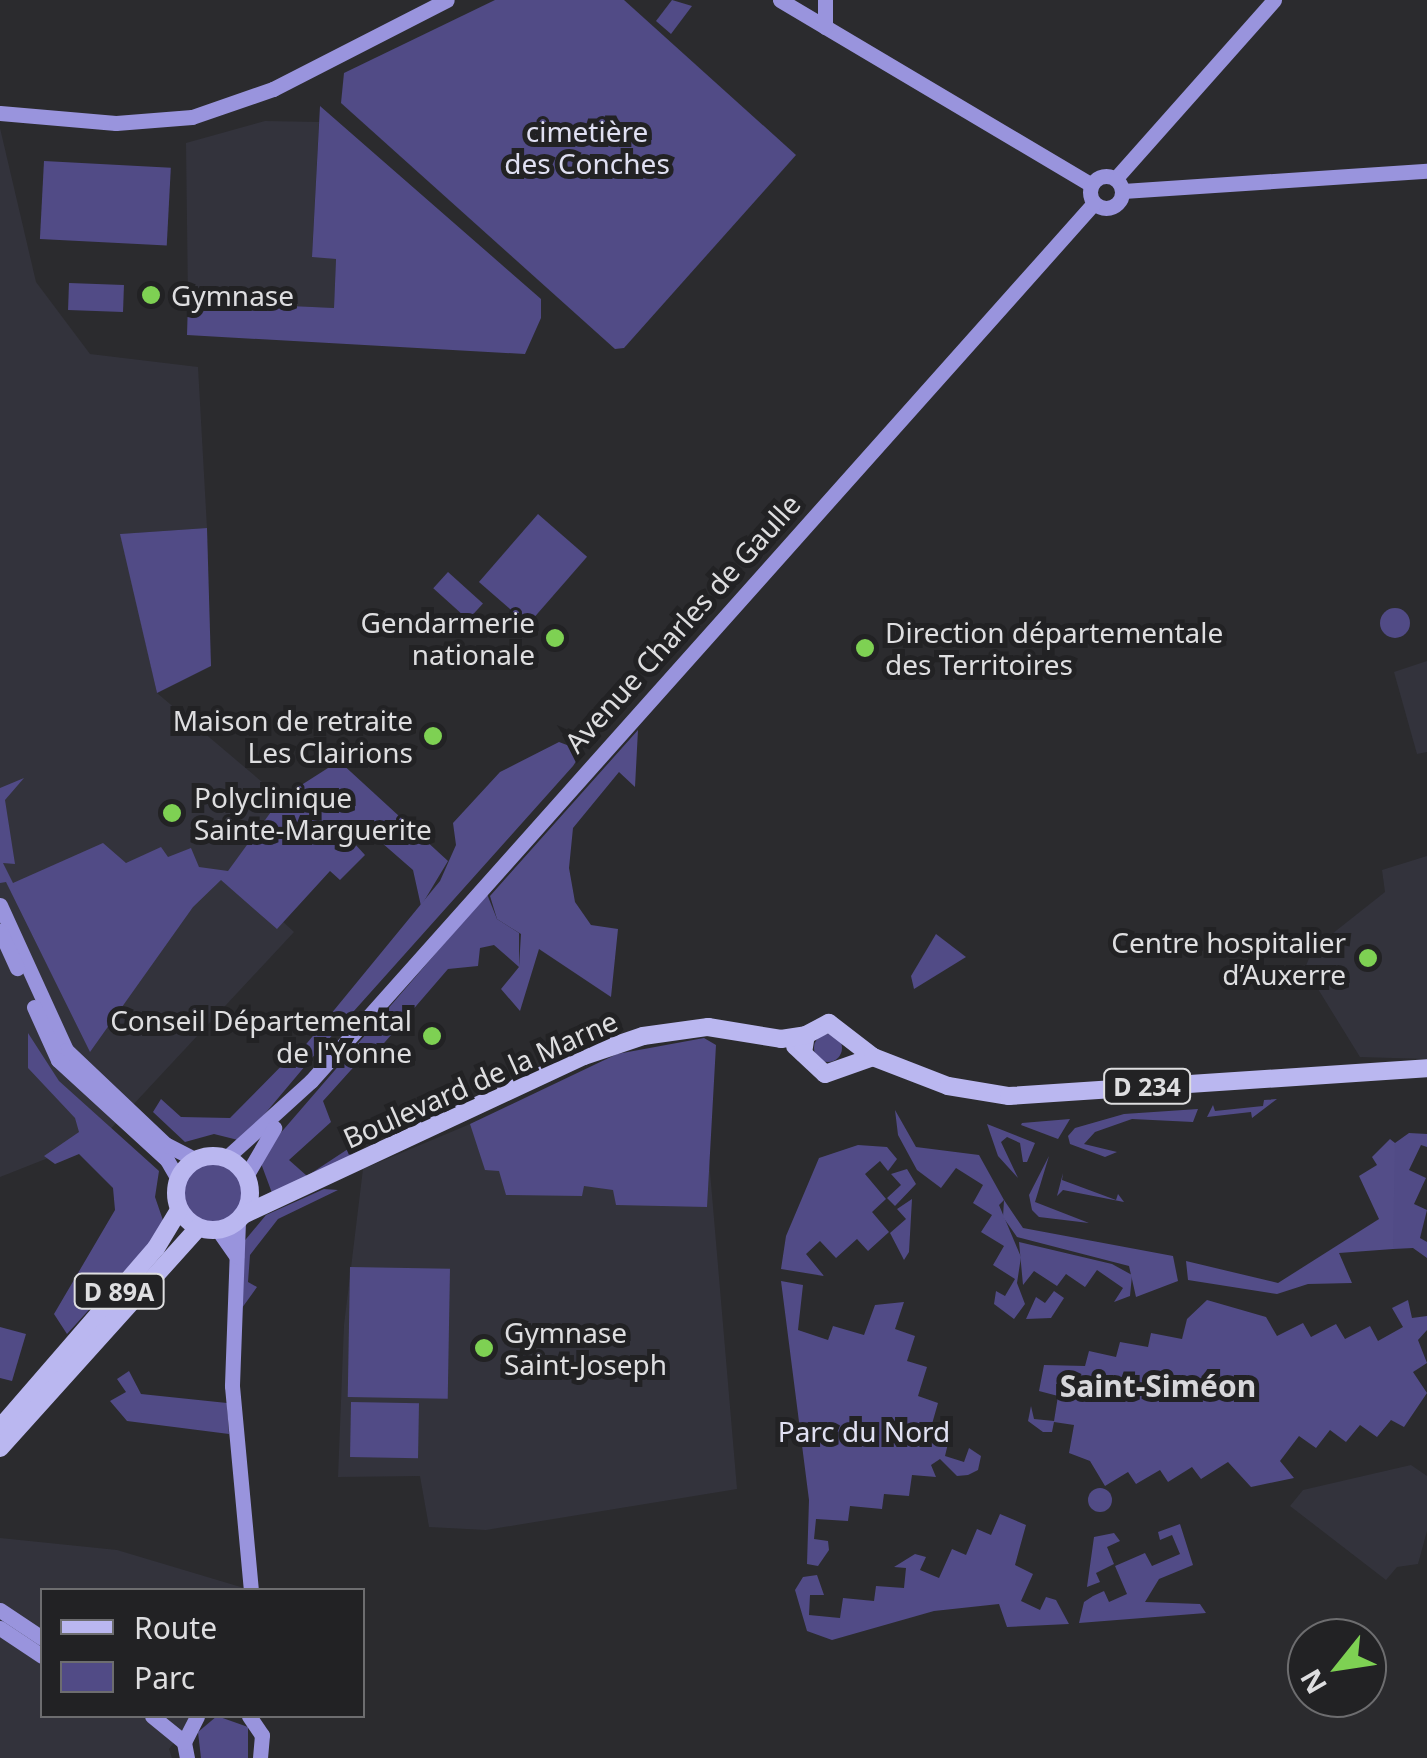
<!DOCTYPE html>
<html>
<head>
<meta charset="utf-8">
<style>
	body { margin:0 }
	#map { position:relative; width:1427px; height:1758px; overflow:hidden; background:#2b2b2e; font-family:"Noto Sans",sans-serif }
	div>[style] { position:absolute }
	.built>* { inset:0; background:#33333c }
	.green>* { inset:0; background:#514b86; transform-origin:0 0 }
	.round { border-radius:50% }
	.forest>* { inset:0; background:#534d88 }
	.secondary>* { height:15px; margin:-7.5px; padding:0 7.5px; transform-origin:7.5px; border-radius:7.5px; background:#9994dd }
	.secondary>.ring { margin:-7.5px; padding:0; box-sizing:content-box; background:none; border:15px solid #9994dd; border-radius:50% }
	.primary>* { height:18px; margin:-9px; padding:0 9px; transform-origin:9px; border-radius:9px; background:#bab7f0 }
	.primary>.ring { margin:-9px; padding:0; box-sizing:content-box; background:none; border:18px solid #bab7f0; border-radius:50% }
	.dots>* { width:28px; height:28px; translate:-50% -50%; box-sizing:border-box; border:5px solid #222224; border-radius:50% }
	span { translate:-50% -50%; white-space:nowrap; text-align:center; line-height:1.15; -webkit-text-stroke:10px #222224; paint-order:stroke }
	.shield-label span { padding:2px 8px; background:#222224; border:2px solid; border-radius:8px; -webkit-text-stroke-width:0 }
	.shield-label { font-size:25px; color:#dedee0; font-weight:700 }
	.park-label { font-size:28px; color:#e0e0f2 }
	.poi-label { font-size:28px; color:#dedee0 }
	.left { translate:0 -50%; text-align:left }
	.right { translate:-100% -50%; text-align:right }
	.street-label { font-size:28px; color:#dedee0 }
	.neighbourhood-label { font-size:30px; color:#d7d7db; font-weight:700 }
	.legend { position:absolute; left:40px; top:1588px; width:325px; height:130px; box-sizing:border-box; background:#222224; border:2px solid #6d6d6f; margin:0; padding:12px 18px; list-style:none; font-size:30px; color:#dedee0 }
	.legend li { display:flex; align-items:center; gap:20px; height:50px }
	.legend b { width:50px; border:2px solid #6d6d6f }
	.north { position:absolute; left:1287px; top:1618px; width:100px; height:100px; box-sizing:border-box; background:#222224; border:2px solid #6d6d6f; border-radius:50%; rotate:240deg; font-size:28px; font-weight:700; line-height:40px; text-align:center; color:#dedee0 }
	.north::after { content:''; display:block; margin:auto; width:35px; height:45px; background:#7ed153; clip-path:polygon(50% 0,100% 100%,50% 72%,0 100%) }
</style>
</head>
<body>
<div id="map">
	<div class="built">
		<div style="clip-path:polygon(265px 121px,319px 122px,312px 256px,336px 259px,334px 308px,188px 301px,186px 143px)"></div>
		<div style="clip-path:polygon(0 128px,36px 282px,90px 354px,198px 367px,207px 528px,121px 534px,157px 693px,281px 798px,229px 871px,294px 932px,104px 1136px,0 1177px)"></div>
		<div style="clip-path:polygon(1427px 661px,1427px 752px,1417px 754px,1394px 672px)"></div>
		<div style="clip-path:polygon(1427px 856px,1427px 1059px,1360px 1057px,1305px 968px,1313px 949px,1385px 892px,1382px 870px)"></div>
		<div style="clip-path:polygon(601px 1069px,709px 1160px,737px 1489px,486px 1530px,429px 1527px,420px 1476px,338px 1477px,344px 1325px,363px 1169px)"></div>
		<div style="clip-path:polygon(1411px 1465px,1427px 1476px,1427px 1531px,1418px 1564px,1397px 1567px,1386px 1580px,1290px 1506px,1303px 1490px)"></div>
		<div style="clip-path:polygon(0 1538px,117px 1550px,244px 1588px,42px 1590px,42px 1716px,195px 1716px,169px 1749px,172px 1758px,0 1758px)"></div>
	</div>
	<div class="green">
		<div style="clip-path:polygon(495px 0,624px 0,796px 155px,624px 348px,615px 349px,341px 103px,344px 73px)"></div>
		<div style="clip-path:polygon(672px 0,692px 6px,671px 34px,656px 21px)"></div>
		<div style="clip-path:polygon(320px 106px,541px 299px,541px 318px,525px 354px,187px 335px,188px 301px,334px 308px,336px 259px,312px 257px)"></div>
		<div style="left:44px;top:161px;width:127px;height:78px;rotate:3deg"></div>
		<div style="left:69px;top:283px;width:55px;height:27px;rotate:2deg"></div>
		<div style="left:538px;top:514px;width:65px;height:90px;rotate:41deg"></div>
		<div style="clip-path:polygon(207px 528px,211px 666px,157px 693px,120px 534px)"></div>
		<div style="left:448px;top:572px;width:47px;height:22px;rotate:42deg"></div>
		<div class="round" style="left:1380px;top:608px;width:30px;height:30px"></div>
		<div style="clip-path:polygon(339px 761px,448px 861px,421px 906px,413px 870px,366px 829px,354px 843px,365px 855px,340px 880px,330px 871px,277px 929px,221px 880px,193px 907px,90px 1052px,6px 882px,0 883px,0 788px,24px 778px,5px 800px,15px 864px,3px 863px,13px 883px,103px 843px,126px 863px,161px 847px,168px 857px,191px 848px,199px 867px,228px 871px,281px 798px)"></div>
		<div style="clip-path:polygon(487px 894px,497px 919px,519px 933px,519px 967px,494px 945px,480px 948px,478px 966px,448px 969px,366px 1064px,360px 1060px,323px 1101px,331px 1122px,289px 1160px,307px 1176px,351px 1147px,350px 1160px,272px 1193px,259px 1158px)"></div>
		<div style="clip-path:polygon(936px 934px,966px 957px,914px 989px,911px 976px)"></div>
		<div style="clip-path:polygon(28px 1033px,59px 1081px,159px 1171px,155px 1197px,165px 1226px,67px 1334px,54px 1314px,115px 1210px,113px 1188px,79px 1154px,55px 1164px,44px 1156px,79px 1132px,75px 1118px,28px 1068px)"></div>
		<div class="round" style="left:814px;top:1034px;width:28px;height:28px"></div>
		<div style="clip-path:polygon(704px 1038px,716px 1045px,707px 1207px,616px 1205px,613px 1190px,584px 1186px,582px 1196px,506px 1195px,499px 1171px,485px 1170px,470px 1124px,617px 1054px)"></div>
		<div style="clip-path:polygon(301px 1046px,311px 1059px,242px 1141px,214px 1134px,185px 1142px,153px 1112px,161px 1099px,181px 1117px,230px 1118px)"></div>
		<div style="clip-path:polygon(1277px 1099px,1252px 1118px,1251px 1112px,1207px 1117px,1213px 1105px,1215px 1111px,1263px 1106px,1264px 1100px)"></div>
		<div style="clip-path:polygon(1198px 1109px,1193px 1122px,1132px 1119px,1095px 1132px,1084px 1144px,1117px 1152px,1105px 1157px,1070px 1144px,1068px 1136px,1075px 1128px,1124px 1114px)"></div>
		<div style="clip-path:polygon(895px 1110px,916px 1147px,979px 1155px,1004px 1200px,999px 1205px,1021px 1257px,1017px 1283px,1025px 1304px,1014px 1319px,994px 1304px,996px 1291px,1005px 1296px,1015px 1279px,993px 1265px,1004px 1246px,981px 1232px,992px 1215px,973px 1203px,983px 1185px,956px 1168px,941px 1188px,917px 1170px,898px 1135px)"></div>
		<div style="clip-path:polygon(1070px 1119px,1058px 1139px,1021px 1125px,1022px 1123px)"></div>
		<div style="clip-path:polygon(987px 1124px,1035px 1143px,1027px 1162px,1023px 1162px,1020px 1143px,1007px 1137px,1001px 1142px,1018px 1178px,998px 1156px)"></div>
		<div style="clip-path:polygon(1409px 1133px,1427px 1134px,1427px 1147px,1421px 1145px,1409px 1170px,1426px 1178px,1414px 1204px,1427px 1210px,1420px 1238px,1427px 1242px,1427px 1258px,1413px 1248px,1393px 1249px,1391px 1158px,1395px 1143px)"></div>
		<div style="clip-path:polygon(858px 1145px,887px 1147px,897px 1159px,888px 1171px,880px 1161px,865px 1174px,886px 1199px,872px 1212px,889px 1232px,868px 1251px,857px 1239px,836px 1258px,820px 1241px,806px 1254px,824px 1276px,781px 1269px,786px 1236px,819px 1158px)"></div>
		<div style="clip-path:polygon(1049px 1156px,1035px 1202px,1089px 1223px,1039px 1217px,1032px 1210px,1029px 1195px)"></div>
		<div class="round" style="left:184px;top:1164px;width:58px;height:58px"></div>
		<div style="clip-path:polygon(907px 1169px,916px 1184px,895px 1206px,887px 1198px,901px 1185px,891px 1174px)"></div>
		<div style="clip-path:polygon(1063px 1173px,1062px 1180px,1116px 1200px,1118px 1194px,1124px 1202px,1063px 1190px,1057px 1196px)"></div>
		<div style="clip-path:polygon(324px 1189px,338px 1190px,278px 1219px,250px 1255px,248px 1282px,257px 1287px,242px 1308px,241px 1245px,266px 1215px)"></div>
		<div style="clip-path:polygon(912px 1199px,909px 1252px,904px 1260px,890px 1233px,906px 1219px,897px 1209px)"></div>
		<div style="clip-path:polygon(1019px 1242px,1112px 1264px,1132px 1275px,1130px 1296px,1114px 1302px,1123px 1288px,1097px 1270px,1085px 1287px,1066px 1274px,1057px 1286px,1034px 1271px,1023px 1285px)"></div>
		<div style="left:350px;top:1267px;width:100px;height:130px;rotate:1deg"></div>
		<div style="clip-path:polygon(781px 1281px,803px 1285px,798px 1330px,828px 1340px,833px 1326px,864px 1335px,875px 1305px,904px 1302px,895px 1329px,915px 1336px,907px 1361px,927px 1367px,918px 1396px,938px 1403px,932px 1424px,951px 1431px,945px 1456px,964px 1462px,969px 1448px,981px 1456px,978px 1470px,968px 1475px,957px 1476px,940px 1459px,931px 1465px,936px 1477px,912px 1475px,909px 1496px,884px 1494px,882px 1509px,850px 1506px,848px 1521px,816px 1519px,814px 1539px,828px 1541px,829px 1550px,818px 1566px,807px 1564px,809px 1500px)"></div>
		<div style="clip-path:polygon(1054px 1291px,1064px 1298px,1051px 1318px,1026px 1319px,1036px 1297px,1045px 1303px)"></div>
		<div style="clip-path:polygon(1207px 1300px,1266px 1317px,1277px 1336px,1303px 1323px,1311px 1337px,1336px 1324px,1345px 1339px,1370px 1326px,1378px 1341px,1403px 1327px,1392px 1308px,1408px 1300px,1412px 1318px,1427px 1316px,1427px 1330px,1418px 1340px,1427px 1363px,1413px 1372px,1427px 1393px,1404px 1427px,1391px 1420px,1377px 1437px,1360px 1425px,1346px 1442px,1330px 1430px,1316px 1448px,1299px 1436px,1280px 1461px,1294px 1478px,1251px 1487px,1228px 1462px,1201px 1479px,1192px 1467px,1168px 1482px,1160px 1470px,1136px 1484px,1128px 1472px,1105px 1486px,1090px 1461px,1069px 1453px,1074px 1425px,1054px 1422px,1052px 1432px,1043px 1432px,1028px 1421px,1031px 1406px,1034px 1419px,1054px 1421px,1058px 1396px,1039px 1391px,1044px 1365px,1085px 1366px,1089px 1351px,1116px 1357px,1120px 1342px,1148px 1347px,1151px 1333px,1182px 1339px,1187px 1319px)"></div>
		<div style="clip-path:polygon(0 1327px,26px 1334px,12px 1381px,0 1378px)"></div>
		<div style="clip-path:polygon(129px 1371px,141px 1394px,227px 1403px,229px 1434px,127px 1421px,110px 1401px,126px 1392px,117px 1379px)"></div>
		<div style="left:351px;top:1402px;width:68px;height:55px;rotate:1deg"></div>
		<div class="round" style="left:1088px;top:1488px;width:24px;height:24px"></div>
		<div style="clip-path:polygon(1000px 1514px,1026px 1525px,1015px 1565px,1033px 1574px,1021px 1601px,1040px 1610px,1046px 1597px,1056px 1600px,1069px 1624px,1007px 1627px,999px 1604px,934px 1611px,832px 1640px,807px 1631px,795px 1590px,803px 1577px,817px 1575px,824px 1595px,810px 1595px,809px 1615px,840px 1618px,843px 1598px,874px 1601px,876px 1586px,904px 1588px,906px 1568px,894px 1567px,915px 1554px,926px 1557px,920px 1570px,939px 1578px,952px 1549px,966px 1555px,977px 1529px,991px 1535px)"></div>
		<div style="clip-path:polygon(1180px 1524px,1193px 1565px,1159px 1579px,1145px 1602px,1200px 1604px,1206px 1613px,1079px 1623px,1084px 1602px,1093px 1596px,1104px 1591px,1109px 1602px,1127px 1594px,1115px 1566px,1145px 1553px,1152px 1566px,1180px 1554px,1172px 1535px,1160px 1540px,1158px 1532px)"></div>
		<div style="clip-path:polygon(1114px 1533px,1120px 1541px,1107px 1547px,1114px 1564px,1096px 1573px,1100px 1582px,1087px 1587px,1094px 1537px)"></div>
		<div style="clip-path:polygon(217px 1716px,248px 1727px,248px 1758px,201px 1758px,198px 1732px)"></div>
	</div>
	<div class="forest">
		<div style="clip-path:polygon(638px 730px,635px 787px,619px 772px,573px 828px,569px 868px,575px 902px,591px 925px,618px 929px,611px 997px,539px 949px,520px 1011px,501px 989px,519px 967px,521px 934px,497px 919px,490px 896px)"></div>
		<div style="clip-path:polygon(559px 742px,583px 751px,573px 766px,311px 1059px,303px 1048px,440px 881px,456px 845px,453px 823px,500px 772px)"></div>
		<div style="clip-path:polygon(1390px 1139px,1395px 1143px,1393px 1249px,1339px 1253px,1352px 1283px,1308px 1284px,1277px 1294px,1188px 1280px,1186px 1261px,1278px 1283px,1379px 1219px,1359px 1176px,1377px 1165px,1372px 1157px)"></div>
		<div style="clip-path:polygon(1004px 1200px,1023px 1228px,1173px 1256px,1178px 1281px,1136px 1297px,1129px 1266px,1017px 1237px,1003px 1217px)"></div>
	</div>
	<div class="secondary">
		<div style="left:780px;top:0;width:362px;rotate:30.7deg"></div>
		<div style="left:825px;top:0;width:27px;rotate:90deg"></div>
		<div style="left:0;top:113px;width:116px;rotate:4.9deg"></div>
		<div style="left:116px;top:123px;width:76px;rotate:-4.5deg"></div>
		<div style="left:192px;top:117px;width:86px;rotate:-19.1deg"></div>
		<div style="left:273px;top:89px;width:195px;rotate:-27.1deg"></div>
		<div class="ring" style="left:1090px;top:176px;width:17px;height:17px"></div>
		<div style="left:1116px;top:178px;width:238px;rotate:-48.4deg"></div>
		<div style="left:1123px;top:191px;width:305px;rotate:-3.8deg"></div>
		<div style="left:0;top:905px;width:159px;rotate:65.5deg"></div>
		<div style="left:66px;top:1050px;width:137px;rotate:43.5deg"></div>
		<div style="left:165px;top:1144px;width:35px;rotate:27deg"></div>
		<div style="left:0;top:931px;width:41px;rotate:65.3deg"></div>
		<div style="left:34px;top:1007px;width:58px;rotate:65.6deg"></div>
		<div style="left:58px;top:1060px;width:148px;rotate:42.5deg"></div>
		<div style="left:167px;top:1160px;width:22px;rotate:60deg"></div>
		<div style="left:226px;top:1158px;width:115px;rotate:-42.2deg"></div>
		<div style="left:311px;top:1081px;width:1176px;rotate:-48.27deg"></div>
		<div style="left:246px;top:1176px;width:56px;rotate:-59.7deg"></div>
		<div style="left:238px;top:1221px;width:165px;rotate:92.1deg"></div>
		<div style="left:232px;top:1386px;width:205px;rotate:84.7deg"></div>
		<div style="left:218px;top:1230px;width:32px;rotate:55deg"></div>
		<div style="left:0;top:1610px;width:50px;rotate:33.7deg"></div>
		<div style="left:0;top:1628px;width:50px;rotate:33.7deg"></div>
		<div style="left:152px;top:1716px;width:41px;rotate:39.1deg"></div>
		<div style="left:249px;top:1716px;width:23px;rotate:56deg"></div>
		<div style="left:262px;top:1735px;width:23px;rotate:95deg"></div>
		<div style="left:187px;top:1758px;width:16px;rotate:-101deg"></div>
		<div style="left:184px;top:1742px;width:29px;rotate:-63deg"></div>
	</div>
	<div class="primary">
		<div style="left:795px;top:1046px;width:41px;rotate:43deg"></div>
		<div style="left:825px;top:1074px;width:51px;rotate:-19.5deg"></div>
		<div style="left:803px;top:1053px;width:18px;rotate:-81deg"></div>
		<div style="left:806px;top:1035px;width:26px;rotate:-28deg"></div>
		<div style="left:829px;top:1023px;width:56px;rotate:37.7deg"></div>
		<div style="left:873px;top:1057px;width:80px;rotate:21.1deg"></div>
		<div style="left:948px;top:1086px;width:62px;rotate:9.3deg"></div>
		<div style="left:1009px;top:1096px;width:419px;rotate:-3.8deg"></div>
		<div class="ring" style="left:176px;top:1156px;width:56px;height:56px"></div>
		<div style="left:245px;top:1214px;width:374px;rotate:-25deg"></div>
		<div style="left:584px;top:1056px;width:62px;rotate:-18.7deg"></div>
		<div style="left:643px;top:1036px;width:66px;rotate:-7.9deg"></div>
		<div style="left:708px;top:1027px;width:74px;rotate:9.3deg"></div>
		<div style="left:781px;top:1039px;width:25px;rotate:-9deg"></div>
		<div style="left:0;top:1428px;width:238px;rotate:-49.1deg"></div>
		<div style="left:156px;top:1248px;width:44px;rotate:-58.8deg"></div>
		<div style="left:0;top:1448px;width:296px;rotate:-48deg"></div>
	</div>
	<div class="dots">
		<div style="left:151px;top:295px;background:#7ed153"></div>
		<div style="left:555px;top:638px;background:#7ed153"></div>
		<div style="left:865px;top:648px;background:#7ed153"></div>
		<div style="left:433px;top:736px;background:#7ed153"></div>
		<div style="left:172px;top:813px;background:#7ed153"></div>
		<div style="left:1368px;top:958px;background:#7ed153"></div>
		<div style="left:432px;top:1036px;background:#7ed153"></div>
		<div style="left:484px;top:1348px;background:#7ed153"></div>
	</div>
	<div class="shield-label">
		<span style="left:1147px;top:1086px">D 234</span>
		<span style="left:119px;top:1291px">D 89A</span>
	</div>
	<div class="park-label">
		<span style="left:587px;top:147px">cimetière<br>des Conches</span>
		<span style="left:864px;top:1431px">Parc du Nord</span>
	</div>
	<div class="poi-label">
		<span class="left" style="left:171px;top:295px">Gymnase</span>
		<span class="right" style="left:535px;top:638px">Gendarmerie<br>nationale</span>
		<span class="left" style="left:885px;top:648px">Direction départementale<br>des Territoires</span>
		<span class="right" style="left:413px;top:736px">Maison de retraite<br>Les Clairions</span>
		<span class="left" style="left:194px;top:813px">Polyclinique<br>Sainte-Marguerite</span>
		<span class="right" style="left:1346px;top:958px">Centre hospitalier<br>d’Auxerre</span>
		<span class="right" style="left:412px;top:1036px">Conseil Départemental<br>de l'Yonne</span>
		<span class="left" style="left:504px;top:1348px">Gymnase<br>Saint-Joseph</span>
	</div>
	<div class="street-label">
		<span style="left:682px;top:623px;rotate:-48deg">Avenue Charles de Gaulle</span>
		<span style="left:480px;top:1079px;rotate:-24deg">Boulevard de la Marne</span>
	</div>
	<div class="neighbourhood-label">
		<span style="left:1158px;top:1386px">Saint-Siméon</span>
	</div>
	<ul class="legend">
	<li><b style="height:12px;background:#bab7f0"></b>Route</li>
	<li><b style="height:28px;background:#514b86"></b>Parc</li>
	</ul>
	<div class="north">N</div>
</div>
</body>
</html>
